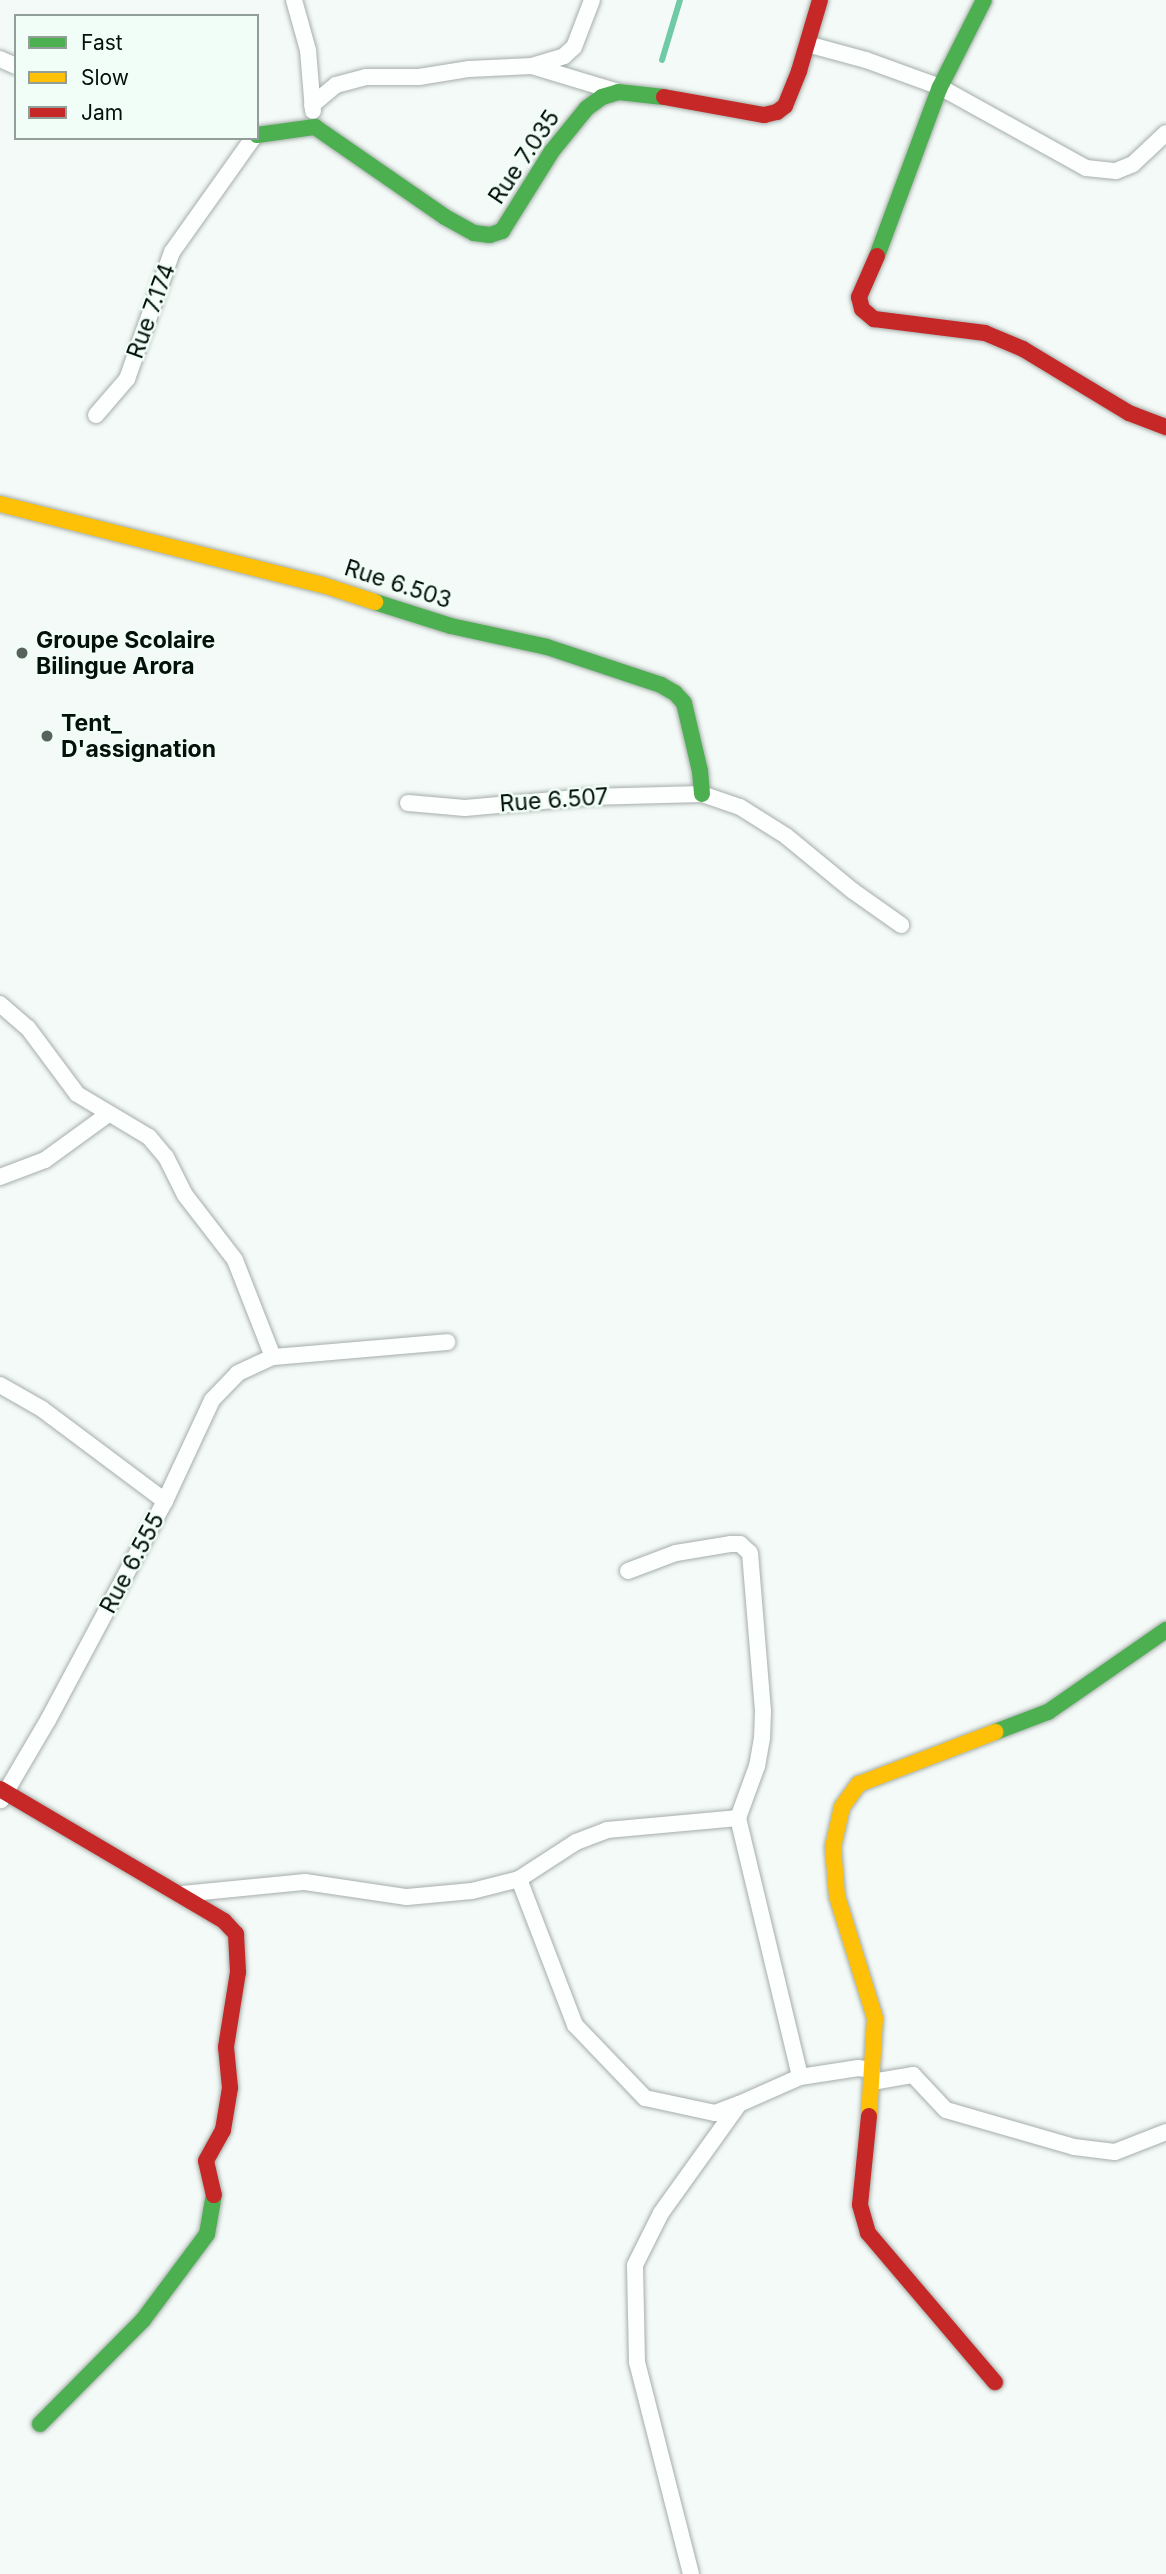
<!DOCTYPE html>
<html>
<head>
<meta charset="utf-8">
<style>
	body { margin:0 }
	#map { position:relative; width:1166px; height:2574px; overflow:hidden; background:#f4faf7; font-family:Inter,sans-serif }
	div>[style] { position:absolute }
	.stream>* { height:6px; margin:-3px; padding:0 3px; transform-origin:3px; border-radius:3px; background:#70c9a7 }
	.roads { filter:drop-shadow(0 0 2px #a5aeaa) drop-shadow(0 0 2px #a5aeaa) }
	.street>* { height:16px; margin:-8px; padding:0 8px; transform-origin:8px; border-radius:8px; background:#fdfefe }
	.fast>* { height:16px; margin:-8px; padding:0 8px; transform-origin:8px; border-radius:8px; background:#4caf50 }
	.slow>* { height:16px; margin:-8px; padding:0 8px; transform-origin:8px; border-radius:8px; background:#ffc107 }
	.jam>* { height:16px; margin:-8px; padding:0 8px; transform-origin:8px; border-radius:8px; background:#c62828 }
	.dots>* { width:19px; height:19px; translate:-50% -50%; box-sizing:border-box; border:4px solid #f0fef7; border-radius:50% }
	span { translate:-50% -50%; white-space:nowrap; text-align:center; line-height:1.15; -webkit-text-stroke:5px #f0fef7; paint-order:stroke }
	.street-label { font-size:23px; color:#04100a }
	.poi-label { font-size:23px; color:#04100a; font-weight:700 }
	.left { translate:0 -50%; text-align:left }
	.legend { position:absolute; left:14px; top:14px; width:245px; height:126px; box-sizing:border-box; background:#f0fef7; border:2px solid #929f98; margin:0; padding:9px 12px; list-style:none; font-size:21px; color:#04100a }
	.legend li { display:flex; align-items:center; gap:14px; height:35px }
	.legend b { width:35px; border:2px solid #929f98 }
</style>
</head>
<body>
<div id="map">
	<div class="stream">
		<div style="left:662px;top:60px;width:63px;rotate:-73.3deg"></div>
	</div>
	<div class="roads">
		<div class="street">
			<div style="left:294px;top:0;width:52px;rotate:74.4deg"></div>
			<div style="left:308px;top:50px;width:61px;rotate:85.3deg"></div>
			<div style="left:807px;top:44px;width:61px;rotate:15.2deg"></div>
			<div style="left:866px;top:60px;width:79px;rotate:20deg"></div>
			<div style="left:940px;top:87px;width:167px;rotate:29deg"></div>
			<div style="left:1086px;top:168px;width:30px;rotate:6deg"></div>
			<div style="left:1116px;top:171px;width:18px;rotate:-22deg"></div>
			<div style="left:1133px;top:164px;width:45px;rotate:-43.2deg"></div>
			<div style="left:0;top:59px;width:17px;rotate:24deg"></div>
			<div style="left:532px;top:66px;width:34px;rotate:-17deg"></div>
			<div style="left:564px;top:56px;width:13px;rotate:-42deg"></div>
			<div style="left:574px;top:47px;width:50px;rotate:-69deg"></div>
			<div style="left:312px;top:105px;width:31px;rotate:-40deg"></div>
			<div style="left:336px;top:85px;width:31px;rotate:-15deg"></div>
			<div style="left:366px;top:77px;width:53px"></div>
			<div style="left:419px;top:77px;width:51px;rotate:-9.1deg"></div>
			<div style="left:469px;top:69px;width:63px;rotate:-2.7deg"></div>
			<div style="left:532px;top:66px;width:90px;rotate:16.8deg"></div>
			<div style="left:96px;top:415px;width:48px;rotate:-49.3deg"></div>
			<div style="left:127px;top:379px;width:135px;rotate:-70.5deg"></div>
			<div style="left:172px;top:252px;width:140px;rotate:-54.6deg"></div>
			<div style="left:408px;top:803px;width:57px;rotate:5deg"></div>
			<div style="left:465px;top:808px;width:123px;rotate:-5.1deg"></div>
			<div style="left:588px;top:797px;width:114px;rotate:-1.5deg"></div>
			<div style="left:702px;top:794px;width:40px;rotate:18.9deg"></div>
			<div style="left:740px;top:807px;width:54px;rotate:32.2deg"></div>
			<div style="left:786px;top:836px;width:87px;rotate:39.4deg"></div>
			<div style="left:853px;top:891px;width:59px;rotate:35.3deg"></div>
			<div style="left:0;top:1004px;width:37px;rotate:41deg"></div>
			<div style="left:28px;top:1028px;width:82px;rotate:53.4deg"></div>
			<div style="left:77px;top:1094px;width:84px;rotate:30.8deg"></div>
			<div style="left:149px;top:1137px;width:26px;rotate:50deg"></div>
			<div style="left:166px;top:1157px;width:42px;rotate:63.4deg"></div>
			<div style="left:185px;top:1195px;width:82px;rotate:52.4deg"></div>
			<div style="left:235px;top:1260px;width:104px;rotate:68.6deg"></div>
			<div style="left:0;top:1177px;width:48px;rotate:-20.7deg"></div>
			<div style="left:45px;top:1160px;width:77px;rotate:-36deg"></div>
			<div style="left:0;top:1385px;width:48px;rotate:29.7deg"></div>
			<div style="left:42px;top:1409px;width:154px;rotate:36.8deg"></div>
			<div style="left:165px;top:1501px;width:248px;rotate:118.1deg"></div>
			<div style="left:48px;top:1720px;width:93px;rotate:120.4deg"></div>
			<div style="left:165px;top:1501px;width:111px;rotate:-65deg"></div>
			<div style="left:212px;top:1400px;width:37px;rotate:-46deg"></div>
			<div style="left:238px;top:1373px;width:38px;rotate:-25deg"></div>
			<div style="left:273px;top:1357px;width:175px;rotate:-4.9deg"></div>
			<div style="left:628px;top:1571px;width:51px;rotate:-20.6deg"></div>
			<div style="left:676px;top:1553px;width:56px;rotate:-9.3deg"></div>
			<div style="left:731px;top:1544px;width:9px"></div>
			<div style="left:740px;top:1544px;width:13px;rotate:42deg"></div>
			<div style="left:750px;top:1553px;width:159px;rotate:85.3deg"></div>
			<div style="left:763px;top:1711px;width:27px;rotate:92deg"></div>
			<div style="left:762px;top:1738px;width:28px;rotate:100deg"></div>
			<div style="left:757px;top:1766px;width:55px;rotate:110.1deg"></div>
			<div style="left:738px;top:1818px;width:266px;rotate:76.5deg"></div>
			<div style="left:800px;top:2077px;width:59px;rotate:-8.8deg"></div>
			<div style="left:858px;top:2068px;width:14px;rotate:8deg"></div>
			<div style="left:519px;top:1879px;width:156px;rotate:69deg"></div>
			<div style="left:575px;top:2025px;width:101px;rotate:46.2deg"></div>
			<div style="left:645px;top:2098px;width:72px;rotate:12.1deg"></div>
			<div style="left:715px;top:2113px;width:26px;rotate:-21deg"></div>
			<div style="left:182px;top:1894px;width:124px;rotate:-5.6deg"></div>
			<div style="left:305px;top:1882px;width:103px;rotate:8.4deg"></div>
			<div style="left:407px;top:1897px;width:65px;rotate:-5.3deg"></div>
			<div style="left:472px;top:1891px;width:49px;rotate:-14.3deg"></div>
			<div style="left:519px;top:1879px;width:68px;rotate:-33deg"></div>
			<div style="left:576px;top:1842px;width:33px;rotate:-21deg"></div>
			<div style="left:607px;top:1830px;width:132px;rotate:-5.2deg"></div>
			<div style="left:872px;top:2082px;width:42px;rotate:-9.7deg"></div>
			<div style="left:913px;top:2075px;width:48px;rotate:46.7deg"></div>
			<div style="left:946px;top:2110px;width:133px;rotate:16.1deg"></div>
			<div style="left:1074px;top:2147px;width:41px;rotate:7deg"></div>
			<div style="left:1115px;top:2152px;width:55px;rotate:-21.4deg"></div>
			<div style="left:691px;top:2574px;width:219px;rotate:-104.3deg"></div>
			<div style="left:637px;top:2362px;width:97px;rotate:-91.2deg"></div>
			<div style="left:635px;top:2265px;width:58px;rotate:-63.4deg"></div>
			<div style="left:661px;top:2213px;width:134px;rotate:-54.4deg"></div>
			<div style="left:739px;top:2104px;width:67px;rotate:-23.9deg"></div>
		</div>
		<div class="fast">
			<div style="left:257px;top:135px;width:59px;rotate:-7.9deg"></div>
			<div style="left:315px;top:127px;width:158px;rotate:34.7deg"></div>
			<div style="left:445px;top:217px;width:33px;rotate:29deg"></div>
			<div style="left:474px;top:233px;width:16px;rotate:7deg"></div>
			<div style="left:490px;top:235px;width:13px;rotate:-18deg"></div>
			<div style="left:502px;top:231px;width:94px;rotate:-58deg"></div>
			<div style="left:552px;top:151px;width:55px;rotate:-50.9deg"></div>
			<div style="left:587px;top:108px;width:19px;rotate:-36deg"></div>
			<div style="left:602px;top:97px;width:17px;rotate:-17deg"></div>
			<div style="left:618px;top:92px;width:46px;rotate:6.2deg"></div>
			<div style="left:877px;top:256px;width:180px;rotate:-69.6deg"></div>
			<div style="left:940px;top:87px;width:97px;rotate:-63.2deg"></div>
			<div style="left:375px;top:602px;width:80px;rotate:17.5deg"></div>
			<div style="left:451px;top:626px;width:98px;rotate:12.3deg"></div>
			<div style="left:547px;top:647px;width:120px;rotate:18.4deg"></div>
			<div style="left:661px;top:685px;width:16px;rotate:30deg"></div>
			<div style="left:675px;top:693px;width:13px;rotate:48deg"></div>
			<div style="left:684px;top:703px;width:70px;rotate:76.8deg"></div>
			<div style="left:700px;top:771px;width:23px;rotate:85deg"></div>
			<div style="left:995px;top:1732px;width:57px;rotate:-20.7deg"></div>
			<div style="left:1048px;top:1712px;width:144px;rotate:-34.8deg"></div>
			<div style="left:40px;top:2424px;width:146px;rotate:-45.3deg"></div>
			<div style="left:143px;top:2320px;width:107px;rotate:-53.3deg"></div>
			<div style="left:207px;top:2234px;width:40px;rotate:-80deg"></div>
		</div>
		<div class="slow">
			<div style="left:0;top:504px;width:333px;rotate:14.1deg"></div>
			<div style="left:323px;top:585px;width:55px;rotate:18.1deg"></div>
			<div style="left:869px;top:2116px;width:98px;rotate:-86.5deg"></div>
			<div style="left:875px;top:2018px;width:128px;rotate:-107.3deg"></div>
			<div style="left:837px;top:1896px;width:49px;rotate:-94.7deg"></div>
			<div style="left:833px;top:1847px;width:41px;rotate:-77.3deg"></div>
			<div style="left:842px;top:1807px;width:29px;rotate:-54deg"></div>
			<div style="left:859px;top:1784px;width:146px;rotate:-20.9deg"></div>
		</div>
		<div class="jam">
			<div style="left:664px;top:97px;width:102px;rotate:10.2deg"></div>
			<div style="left:764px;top:115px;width:13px;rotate:-13deg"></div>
			<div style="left:777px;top:112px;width:10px;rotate:-37deg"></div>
			<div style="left:785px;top:106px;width:38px;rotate:-68deg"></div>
			<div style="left:799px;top:71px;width:74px;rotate:-73.5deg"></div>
			<div style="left:877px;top:256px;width:45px;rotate:113.7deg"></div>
			<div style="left:859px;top:297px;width:12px;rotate:76deg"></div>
			<div style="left:862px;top:309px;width:16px;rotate:40deg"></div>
			<div style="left:874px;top:319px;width:112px;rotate:7.2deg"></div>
			<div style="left:985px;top:333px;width:41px;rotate:22.8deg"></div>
			<div style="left:1023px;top:349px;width:124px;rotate:31.1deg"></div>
			<div style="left:1129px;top:413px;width:40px;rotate:21deg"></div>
			<div style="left:0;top:1789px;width:260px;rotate:30.5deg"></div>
			<div style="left:224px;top:1921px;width:18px;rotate:47deg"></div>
			<div style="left:236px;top:1934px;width:38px;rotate:87deg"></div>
			<div style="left:238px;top:1972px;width:76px;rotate:99.1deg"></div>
			<div style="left:226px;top:2047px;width:41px;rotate:84.4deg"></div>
			<div style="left:230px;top:2088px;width:43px;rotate:99.5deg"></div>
			<div style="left:223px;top:2130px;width:35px;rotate:119deg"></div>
			<div style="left:206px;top:2161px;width:35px;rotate:77deg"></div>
			<div style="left:869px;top:2116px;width:89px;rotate:95.8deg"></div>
			<div style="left:860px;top:2205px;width:29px;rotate:74deg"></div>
			<div style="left:868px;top:2233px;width:196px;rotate:49.6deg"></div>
		</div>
	</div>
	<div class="dots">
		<div style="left:22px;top:653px;background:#58625d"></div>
		<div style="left:47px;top:736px;background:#58625d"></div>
	</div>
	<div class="street-label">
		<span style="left:524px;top:157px;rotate:-56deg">Rue 7.035</span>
		<span style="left:151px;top:311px;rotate:-70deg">Rue 7.174</span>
		<span style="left:398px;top:584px;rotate:18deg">Rue 6.503</span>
		<span style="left:554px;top:800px;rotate:-4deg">Rue 6.507</span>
		<span style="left:132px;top:1563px;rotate:-62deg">Rue 6.555</span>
	</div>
	<div class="poi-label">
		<span class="left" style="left:36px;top:653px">Groupe Scolaire<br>Bilingue Arora</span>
		<span class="left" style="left:61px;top:736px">Tent_<br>D'assignation</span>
	</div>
	<ul class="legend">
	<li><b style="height:9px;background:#4caf50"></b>Fast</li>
	<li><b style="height:9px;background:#ffc107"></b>Slow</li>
	<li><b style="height:9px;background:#c62828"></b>Jam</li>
	</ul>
</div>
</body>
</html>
